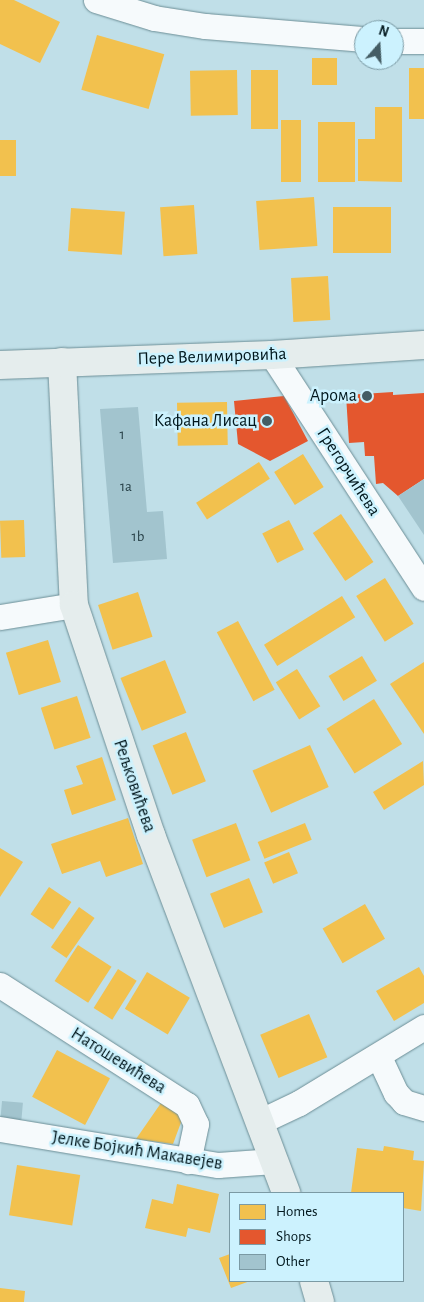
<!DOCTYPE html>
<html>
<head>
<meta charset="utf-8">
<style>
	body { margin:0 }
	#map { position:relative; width:424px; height:1302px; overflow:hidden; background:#c0dfe8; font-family:"Alegreya Sans",sans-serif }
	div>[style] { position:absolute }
	.homes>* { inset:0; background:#f2c14e; transform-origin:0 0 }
	.shops>* { inset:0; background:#e4572e }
	.building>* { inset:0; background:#a2c4ce; transform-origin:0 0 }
	.roads { filter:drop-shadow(0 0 1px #6c8e96) drop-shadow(0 0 1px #6c8e96) }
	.street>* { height:25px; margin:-12.5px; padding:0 12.5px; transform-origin:12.5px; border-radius:12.5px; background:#f6fafc }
	.secondary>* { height:28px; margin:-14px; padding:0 14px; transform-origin:14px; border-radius:14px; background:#e5eded }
	.dots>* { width:14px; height:14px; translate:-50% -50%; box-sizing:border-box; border:2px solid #ccf2fe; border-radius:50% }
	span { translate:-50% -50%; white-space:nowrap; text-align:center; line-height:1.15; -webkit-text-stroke:5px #ccf2fe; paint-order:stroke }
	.number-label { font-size:15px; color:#294249 }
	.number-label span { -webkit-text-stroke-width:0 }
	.street-label { font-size:18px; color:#01171d }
	.poi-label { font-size:18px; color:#01171d }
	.right { translate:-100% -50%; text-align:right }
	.legend { position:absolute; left:229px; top:1192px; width:175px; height:90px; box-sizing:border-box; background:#ccf2fe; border:1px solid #7b9aa4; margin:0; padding:6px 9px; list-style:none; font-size:15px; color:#01171d }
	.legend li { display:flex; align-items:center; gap:10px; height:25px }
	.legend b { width:25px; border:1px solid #7b9aa4 }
	.north { position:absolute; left:354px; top:20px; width:50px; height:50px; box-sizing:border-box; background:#ccf2fe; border:1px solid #7b9aa4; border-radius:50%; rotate:19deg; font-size:14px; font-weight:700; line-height:20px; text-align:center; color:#01171d }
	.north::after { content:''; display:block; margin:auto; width:18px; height:22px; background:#445d64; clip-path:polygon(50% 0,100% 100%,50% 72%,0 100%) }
</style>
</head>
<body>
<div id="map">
	<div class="homes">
		<div style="clip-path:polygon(0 0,14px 0,60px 22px,40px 63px,0 44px)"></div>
		<div style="left:97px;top:35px;width:70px;height:57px;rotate:16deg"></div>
		<div style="left:312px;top:58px;width:25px;height:27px"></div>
		<div style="left:409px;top:68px;width:15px;height:51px"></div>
		<div style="left:237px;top:70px;width:45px;height:47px;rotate:89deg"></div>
		<div style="left:251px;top:70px;width:27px;height:59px"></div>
		<div style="clip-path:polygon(375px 107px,402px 107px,402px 182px,358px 181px,358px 139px,375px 139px)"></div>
		<div style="left:281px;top:120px;width:20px;height:62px"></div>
		<div style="left:318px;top:122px;width:37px;height:60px"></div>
		<div style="left:0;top:140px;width:16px;height:36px"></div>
		<div style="left:314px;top:197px;width:49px;height:58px;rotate:86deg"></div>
		<div style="left:194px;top:205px;width:49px;height:34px;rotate:86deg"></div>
		<div style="left:333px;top:207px;width:58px;height:46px"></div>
		<div style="left:71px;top:208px;width:54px;height:43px;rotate:4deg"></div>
		<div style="left:328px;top:276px;width:44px;height:37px;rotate:87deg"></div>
		<div style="left:227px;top:402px;width:43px;height:50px;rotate:89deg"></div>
		<div style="left:303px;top:454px;width:39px;height:34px;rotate:58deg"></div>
		<div style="left:259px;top:462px;width:20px;height:75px;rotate:57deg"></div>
		<div style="left:341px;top:514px;width:58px;height:34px;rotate:56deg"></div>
		<div style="left:24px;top:520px;width:37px;height:24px;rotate:88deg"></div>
		<div style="left:289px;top:520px;width:33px;height:30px;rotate:63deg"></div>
		<div style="left:385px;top:578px;width:54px;height:34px;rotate:58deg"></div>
		<div style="left:138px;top:592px;width:47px;height:42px;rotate:72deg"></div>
		<div style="left:342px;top:596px;width:25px;height:92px;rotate:58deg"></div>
		<div style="left:238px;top:621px;width:78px;height:24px;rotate:62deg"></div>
		<div style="left:48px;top:640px;width:44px;height:44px;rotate:73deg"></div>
		<div style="left:362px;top:656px;width:29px;height:39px;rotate:59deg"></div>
		<div style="left:165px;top:660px;width:57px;height:48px;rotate:68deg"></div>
		<div style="clip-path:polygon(424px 662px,424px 734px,390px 684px)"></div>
		<div style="left:297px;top:669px;width:44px;height:25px;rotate:58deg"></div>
		<div style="left:77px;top:696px;width:44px;height:38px;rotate:72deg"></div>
		<div style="left:374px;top:699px;width:53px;height:56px;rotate:58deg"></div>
		<div style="left:186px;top:732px;width:53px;height:36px;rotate:68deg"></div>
		<div style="left:310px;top:745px;width:46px;height:63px;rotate:66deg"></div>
		<div style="clip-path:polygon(102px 757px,116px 800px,72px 815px,64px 790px,83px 784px,76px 766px)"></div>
		<div style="clip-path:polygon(423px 761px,424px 785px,384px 810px,373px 792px)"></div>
		<div style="clip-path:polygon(128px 818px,143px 864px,106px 877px,100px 861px,62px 874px,51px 844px)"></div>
		<div style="left:236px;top:823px;width:40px;height:47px;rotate:69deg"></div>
		<div style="left:305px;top:823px;width:18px;height:51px;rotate:68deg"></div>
		<div style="clip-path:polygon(0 848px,23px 862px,0 897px)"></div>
		<div style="left:289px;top:852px;width:23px;height:27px;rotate:67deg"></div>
		<div style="left:249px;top:878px;width:37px;height:42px;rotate:68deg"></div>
		<div style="left:49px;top:887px;width:27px;height:33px;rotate:34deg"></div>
		<div style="left:365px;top:904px;width:40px;height:49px;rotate:60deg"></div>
		<div style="left:79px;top:907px;width:19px;height:49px;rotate:35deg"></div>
		<div style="left:78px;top:945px;width:40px;height:43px;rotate:33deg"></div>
		<div style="clip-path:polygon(419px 967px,424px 976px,424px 1003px,394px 1021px,376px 991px)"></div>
		<div style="left:118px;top:969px;width:22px;height:46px;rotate:32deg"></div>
		<div style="left:147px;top:972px;width:50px;height:43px;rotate:31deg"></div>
		<div style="left:309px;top:1014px;width:47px;height:53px;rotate:67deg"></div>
		<div style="left:57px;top:1050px;width:60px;height:53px;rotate:28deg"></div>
		<div style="clip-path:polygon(161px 1103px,183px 1117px,173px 1144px,136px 1139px)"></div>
		<div style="clip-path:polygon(384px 1146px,414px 1151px,413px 1160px,424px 1161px,421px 1211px,403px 1208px,403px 1193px,351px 1193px,357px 1148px,383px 1151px)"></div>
		<div style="left:17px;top:1165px;width:64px;height:51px;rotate:9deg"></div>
		<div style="clip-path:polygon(177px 1184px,219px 1194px,210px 1233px,188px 1228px,186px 1237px,145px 1228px,152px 1199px,173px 1204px)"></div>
		<div style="clip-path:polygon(230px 1254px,230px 1281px,250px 1281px,231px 1288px,219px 1258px)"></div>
		<div style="clip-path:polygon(0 1288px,25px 1291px,24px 1302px,0 1302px)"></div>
	</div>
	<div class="shops">
		<div style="clip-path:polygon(393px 392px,393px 395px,424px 393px,424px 479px,398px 496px,383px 483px,376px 484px,374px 456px,365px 456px,364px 442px,349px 443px,346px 395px)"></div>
		<div style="clip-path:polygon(284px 396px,308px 441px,270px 461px,238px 444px,234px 401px)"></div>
	</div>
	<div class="building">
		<div style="clip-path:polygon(138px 407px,147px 512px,163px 511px,167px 559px,113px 563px,100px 409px)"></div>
		<div style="clip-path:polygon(424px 479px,424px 535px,398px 496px)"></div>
		<div style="left:2px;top:1101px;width:21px;height:19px;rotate:5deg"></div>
	</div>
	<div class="roads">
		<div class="street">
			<div style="left:96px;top:0;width:61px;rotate:17.2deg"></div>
			<div style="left:154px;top:18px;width:52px;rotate:8.9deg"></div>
			<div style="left:205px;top:26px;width:160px;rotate:4.7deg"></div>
			<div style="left:394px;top:41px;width:30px"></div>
			<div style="left:272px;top:355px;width:278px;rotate:56.9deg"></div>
			<div style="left:0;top:617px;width:75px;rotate:-9.2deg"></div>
			<div style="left:0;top:985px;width:222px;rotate:32.7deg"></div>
			<div style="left:187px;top:1105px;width:21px;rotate:65deg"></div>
			<div style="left:196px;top:1124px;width:38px;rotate:102deg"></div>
			<div style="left:379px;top:1057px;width:40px;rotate:65deg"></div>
			<div style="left:396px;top:1093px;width:12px;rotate:48deg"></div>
			<div style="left:404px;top:1102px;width:21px;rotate:17deg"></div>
			<div style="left:259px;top:1122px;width:44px;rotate:-25.4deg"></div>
			<div style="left:299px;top:1103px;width:146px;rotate:-31.3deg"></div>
			<div style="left:0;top:1129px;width:221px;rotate:9.4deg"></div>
			<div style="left:218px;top:1165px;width:56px;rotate:-4.1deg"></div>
		</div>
		<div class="secondary">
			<div style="left:62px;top:362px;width:243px;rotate:87.2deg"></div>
			<div style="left:74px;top:605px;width:243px;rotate:71.5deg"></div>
			<div style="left:151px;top:835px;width:383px;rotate:69.3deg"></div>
			<div style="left:0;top:365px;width:272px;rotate:-2.1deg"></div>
			<div style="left:272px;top:355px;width:152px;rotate:-3.8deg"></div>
			<div style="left:314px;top:1281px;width:22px;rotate:74deg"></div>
		</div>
	</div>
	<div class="dots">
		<div style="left:367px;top:396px;background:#445d64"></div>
		<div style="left:267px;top:421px;background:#445d64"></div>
	</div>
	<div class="number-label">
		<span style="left:122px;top:435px">1</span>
		<span style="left:126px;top:487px">1a</span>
		<span style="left:138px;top:537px">1b</span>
	</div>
	<div class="street-label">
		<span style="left:212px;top:357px;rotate:-2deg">Пере Велимировића</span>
		<span style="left:348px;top:472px;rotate:57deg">Грегорчићева</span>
		<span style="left:134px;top:786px;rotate:71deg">Рељковићева</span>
		<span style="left:118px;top:1061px;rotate:32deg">Натошевићева</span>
		<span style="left:137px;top:1151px;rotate:9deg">Јелке Бојкић Макавејев</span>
	</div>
	<div class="poi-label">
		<span class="right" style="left:357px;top:396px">Арома</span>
		<span class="right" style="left:257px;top:421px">Кафана Лисац</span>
	</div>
	<ul class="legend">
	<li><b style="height:14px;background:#f2c14e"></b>Homes</li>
	<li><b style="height:14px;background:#e4572e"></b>Shops</li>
	<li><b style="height:14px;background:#a2c4ce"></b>Other</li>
	</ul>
	<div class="north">N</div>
</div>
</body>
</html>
